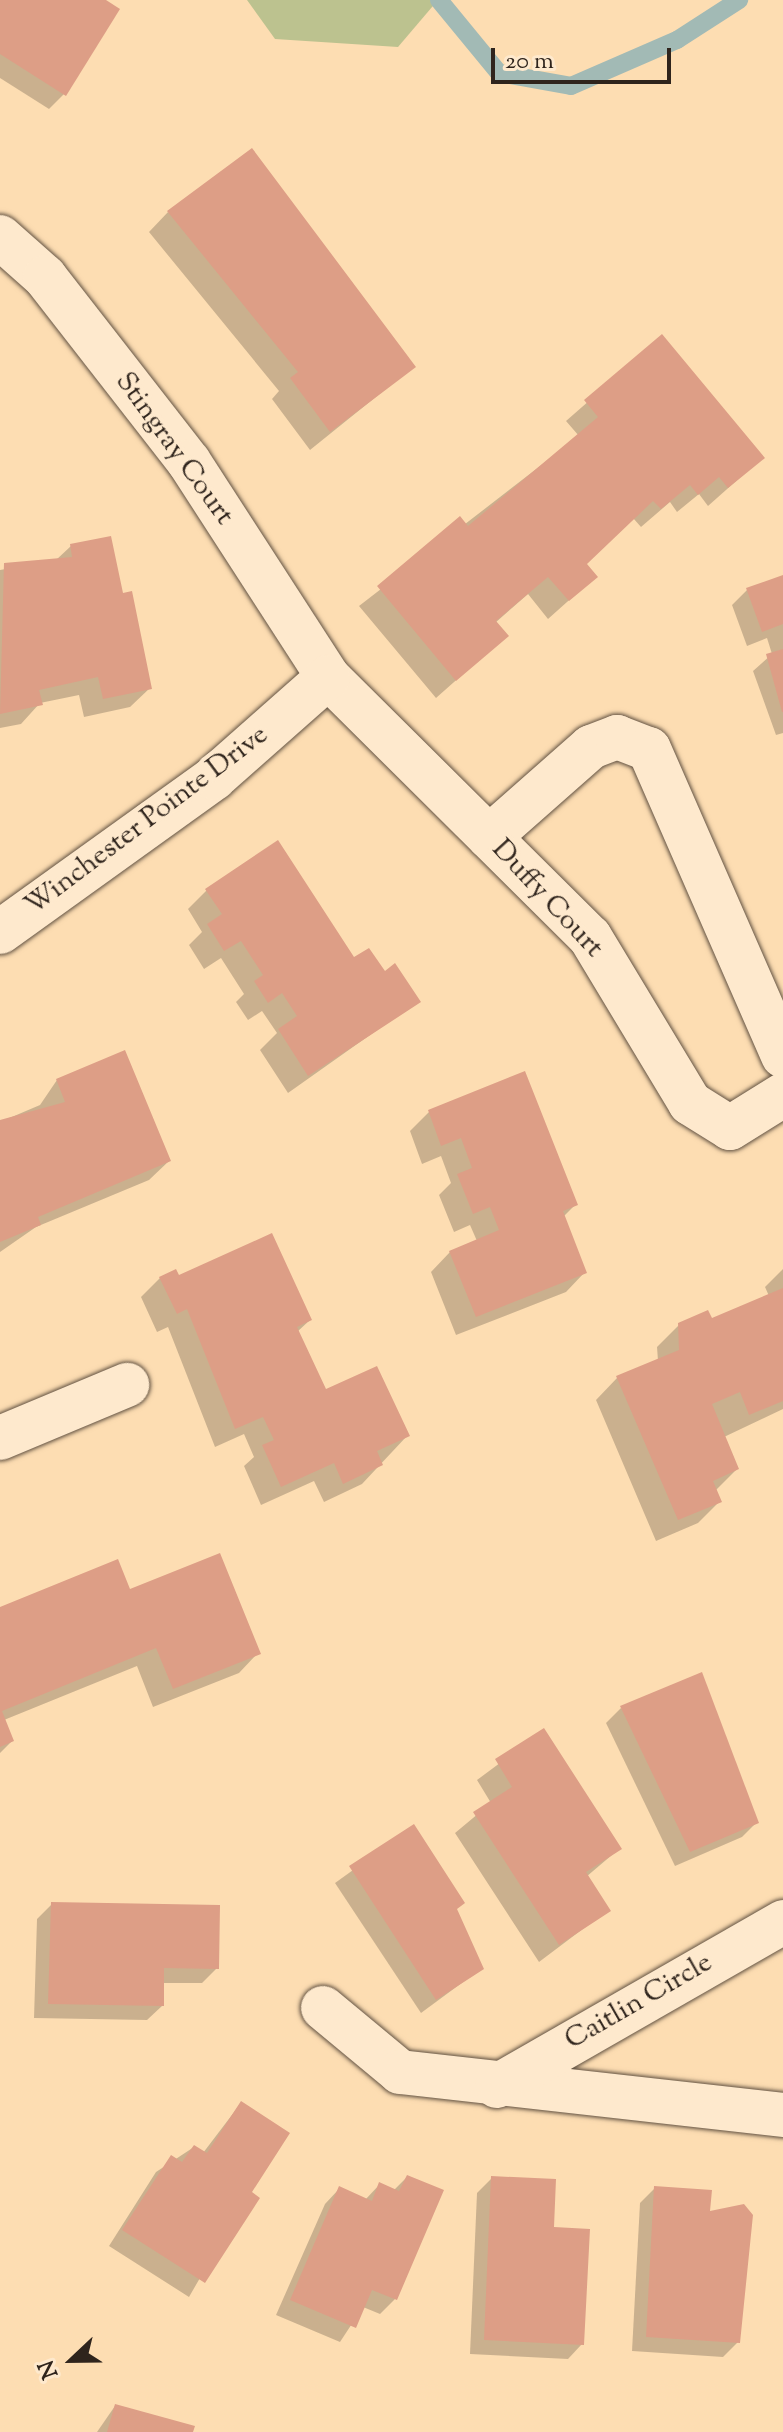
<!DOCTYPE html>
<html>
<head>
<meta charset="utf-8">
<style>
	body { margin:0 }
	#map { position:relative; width:783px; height:2432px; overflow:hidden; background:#fdddb2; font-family:"Sorts Mill Goudy",serif }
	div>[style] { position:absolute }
	.green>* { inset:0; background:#bcc28f }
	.shadow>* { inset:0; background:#0003 }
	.stream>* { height:18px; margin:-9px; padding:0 9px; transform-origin:9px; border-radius:9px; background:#a2bab5 }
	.building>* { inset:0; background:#dd9e86 }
	.roads { filter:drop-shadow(0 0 2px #625242) drop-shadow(0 0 2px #625242) }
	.minor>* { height:44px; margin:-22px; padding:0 22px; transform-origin:22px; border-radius:22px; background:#fee9cd }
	span { translate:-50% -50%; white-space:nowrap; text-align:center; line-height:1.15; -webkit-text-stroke:8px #fee9cd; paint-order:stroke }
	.street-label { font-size:28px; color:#2f241c }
	.north { position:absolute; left:32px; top:2320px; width:80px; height:80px; -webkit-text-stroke:6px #fee9cd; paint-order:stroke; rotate:248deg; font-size:22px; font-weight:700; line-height:32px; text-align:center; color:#2f241c }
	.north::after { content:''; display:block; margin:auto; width:28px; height:36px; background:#2f241c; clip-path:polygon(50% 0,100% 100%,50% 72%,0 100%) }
	.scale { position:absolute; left:491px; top:48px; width:180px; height:36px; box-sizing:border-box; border:4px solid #2f241c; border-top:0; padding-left:10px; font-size:24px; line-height:28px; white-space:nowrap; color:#2f241c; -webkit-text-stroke:6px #fee9cd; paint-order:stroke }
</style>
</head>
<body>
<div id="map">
	<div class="green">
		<div style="clip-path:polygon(247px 0,438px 0,398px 47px,275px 39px)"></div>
	</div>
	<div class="shadow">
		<div style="clip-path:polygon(0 0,102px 0,64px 94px,49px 109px,0 78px)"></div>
		<div style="clip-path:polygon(168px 212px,413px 367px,310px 450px,272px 399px,279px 391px,149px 232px)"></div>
		<div style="clip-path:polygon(662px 337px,762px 458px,708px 506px,699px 494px,677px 512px,670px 502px,641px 527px,633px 518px,585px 564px,595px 577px,548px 619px,528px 594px,495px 623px,506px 636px,436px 698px,359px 606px,579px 436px,566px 421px)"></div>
		<div style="clip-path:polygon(71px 546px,150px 688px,130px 707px,84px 717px,79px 695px,40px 703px,21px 724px,0 728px,0 570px,56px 560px)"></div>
		<div style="clip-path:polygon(783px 577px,783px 733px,776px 735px,753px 671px,772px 654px,767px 638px,747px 646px,732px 605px,747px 590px)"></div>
		<div style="clip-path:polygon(207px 890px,384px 974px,418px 1001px,288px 1093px,260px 1050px,277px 1033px,262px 1011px,248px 1020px,236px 1002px,244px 994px,221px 958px,204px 969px,189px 945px,202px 932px,188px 909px)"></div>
		<div style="clip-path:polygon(57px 1080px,169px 1161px,149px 1180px,36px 1227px,0 1252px,0 1122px,40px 1105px)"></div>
		<div style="clip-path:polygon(429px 1112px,575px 1205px,563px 1217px,585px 1272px,566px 1292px,456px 1335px,431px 1272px,450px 1252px,477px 1241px,470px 1225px,454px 1232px,439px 1195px,451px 1183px,441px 1156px,422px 1164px,410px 1131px)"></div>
		<div style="clip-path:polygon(783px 1269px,783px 1409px,724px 1437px,737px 1469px,715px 1491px,720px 1501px,698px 1523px,656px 1541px,596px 1400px,617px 1378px,658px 1361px,657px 1347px,679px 1325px,710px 1321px,769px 1296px,765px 1287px)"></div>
		<div style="clip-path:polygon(160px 1278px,310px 1320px,297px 1332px,325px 1391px,407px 1436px,362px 1484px,324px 1502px,314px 1481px,261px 1505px,244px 1466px,254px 1457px,244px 1434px,215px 1447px,168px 1327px,157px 1332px,141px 1297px)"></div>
		<div style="clip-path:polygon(129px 1592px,258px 1653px,239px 1673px,153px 1707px,137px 1666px,4px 1720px,12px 1741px,0 1753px,0 1609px)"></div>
		<div style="clip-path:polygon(621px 1708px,757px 1822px,742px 1837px,675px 1866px,606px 1723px)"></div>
		<div style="clip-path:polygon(543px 1731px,619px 1849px,586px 1877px,608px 1910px,539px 1962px,455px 1833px,491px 1803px,477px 1780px)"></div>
		<div style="clip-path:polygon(413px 1827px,482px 1968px,421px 2013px,335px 1883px)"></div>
		<div style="clip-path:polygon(52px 1904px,217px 1968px,202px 1983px,162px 1983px,162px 2006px,147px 2020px,34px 2018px,37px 1919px)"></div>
		<div style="clip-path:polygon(241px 2103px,249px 2193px,189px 2297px,109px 2246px,156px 2172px,194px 2147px,203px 2153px)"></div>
		<div style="clip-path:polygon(407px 2177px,395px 2299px,380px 2314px,363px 2307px,340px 2342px,276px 2315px,325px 2204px,339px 2189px,365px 2200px,380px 2184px,394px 2190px)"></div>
		<div style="clip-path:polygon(492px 2178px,552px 2229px,582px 2344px,568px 2359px,470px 2354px,477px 2193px)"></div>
		<div style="clip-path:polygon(655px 2188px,708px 2213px,738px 2342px,723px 2357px,632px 2351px,640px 2203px)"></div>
		<div style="clip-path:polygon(115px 2406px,191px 2432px,97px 2432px)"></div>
	</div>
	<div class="stream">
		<div style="left:439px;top:0;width:94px;rotate:50.6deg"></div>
		<div style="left:499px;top:73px;width:73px;rotate:10.2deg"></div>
		<div style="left:571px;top:86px;width:116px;rotate:-23.5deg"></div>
		<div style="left:677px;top:40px;width:74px;rotate:-32.8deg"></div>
	</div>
	<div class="building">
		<div style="clip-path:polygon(0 0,106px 0,120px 9px,66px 96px,0 54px)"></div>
		<div style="clip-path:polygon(252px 148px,416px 367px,330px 432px,290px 378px,298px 372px,167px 211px)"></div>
		<div style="clip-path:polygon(662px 334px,765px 458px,728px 488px,719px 477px,698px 495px,690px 485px,661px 509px,653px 501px,587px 564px,598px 577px,569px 601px,548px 577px,496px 621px,509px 636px,456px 681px,377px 586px,460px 516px,468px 526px,598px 417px,584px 400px)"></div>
		<div style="clip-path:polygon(111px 536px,123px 593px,132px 591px,152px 689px,103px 699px,98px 677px,39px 690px,43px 705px,0 714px,4px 563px,72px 557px,70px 544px)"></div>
		<div style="clip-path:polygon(783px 575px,783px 624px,762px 632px,746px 588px)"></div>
		<div style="clip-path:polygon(783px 649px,783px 712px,782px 712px,766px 654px)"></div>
		<div style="clip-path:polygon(278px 840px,354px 957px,369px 948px,385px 971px,395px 963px,421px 1002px,308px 1076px,278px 1029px,297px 1016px,282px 993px,268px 1003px,254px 981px,263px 975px,241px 941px,224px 951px,207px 924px,222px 914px,205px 889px)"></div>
		<div style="clip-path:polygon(125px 1050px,171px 1161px,38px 1217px,41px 1225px,0 1242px,0 1120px,65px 1102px,56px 1079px)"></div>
		<div style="clip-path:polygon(525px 1071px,578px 1205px,563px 1211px,587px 1273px,476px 1317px,449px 1251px,499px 1230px,490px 1207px,473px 1214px,457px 1174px,472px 1168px,461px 1138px,441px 1146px,428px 1110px)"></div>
		<div style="clip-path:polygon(272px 1233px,312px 1320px,297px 1327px,326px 1389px,377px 1366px,410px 1436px,377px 1451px,383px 1465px,343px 1484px,334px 1463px,281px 1487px,262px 1445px,274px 1440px,263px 1417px,235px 1429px,187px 1309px,177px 1314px,159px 1277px,176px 1269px,179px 1275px)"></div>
		<div style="clip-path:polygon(783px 1288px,783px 1401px,749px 1415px,740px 1392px,712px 1404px,739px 1469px,713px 1481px,722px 1502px,678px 1520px,616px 1376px,679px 1350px,678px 1323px,708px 1310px,712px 1318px)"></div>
		<div style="clip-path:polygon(220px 1553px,261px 1654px,173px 1689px,156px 1648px,2px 1711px,14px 1741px,0 1747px,0 1607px,118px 1559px,130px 1589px)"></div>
		<div style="clip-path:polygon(702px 1672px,759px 1823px,690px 1852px,620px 1706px)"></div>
		<div style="clip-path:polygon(544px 1728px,622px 1849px,586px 1872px,611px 1911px,559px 1945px,473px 1812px,512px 1787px,495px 1759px)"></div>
		<div style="clip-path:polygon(414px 1824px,465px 1903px,457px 1909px,484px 1969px,436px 2000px,349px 1866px)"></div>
		<div style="clip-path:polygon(51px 1902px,220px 1905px,219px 1969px,164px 1968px,164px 2006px,48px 2004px)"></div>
		<div style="clip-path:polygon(241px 2101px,290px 2133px,252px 2192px,260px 2198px,205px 2283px,122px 2230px,171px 2155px,182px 2162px,194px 2145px,207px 2153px)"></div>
		<div style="clip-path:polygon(407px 2175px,444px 2190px,397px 2300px,372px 2290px,356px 2328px,290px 2300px,339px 2186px,372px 2201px,379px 2182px,399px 2191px)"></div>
		<div style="clip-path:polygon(491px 2176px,556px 2179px,554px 2227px,590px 2229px,584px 2345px,484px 2340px)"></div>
		<div style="clip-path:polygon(654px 2186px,712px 2190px,710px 2211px,744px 2204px,753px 2215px,740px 2343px,646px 2337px)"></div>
		<div style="clip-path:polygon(115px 2404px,195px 2426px,193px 2432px,107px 2432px)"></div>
	</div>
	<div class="roads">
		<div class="minor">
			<div style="left:0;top:237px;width:60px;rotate:41.6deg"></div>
			<div style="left:45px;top:277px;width:234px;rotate:52.1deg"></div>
			<div style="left:189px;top:462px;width:256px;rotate:57.1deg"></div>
			<div style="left:328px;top:677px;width:369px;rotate:44.8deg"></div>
			<div style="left:590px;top:937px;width:194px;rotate:58.9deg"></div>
			<div style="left:690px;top:1103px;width:47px;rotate:32deg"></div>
			<div style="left:730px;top:1128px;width:62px;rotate:-31.9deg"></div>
			<div style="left:489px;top:837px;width:136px;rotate:-41.4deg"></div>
			<div style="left:591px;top:747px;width:28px;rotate:-21deg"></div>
			<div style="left:617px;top:737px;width:34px;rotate:21deg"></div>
			<div style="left:649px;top:749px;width:335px;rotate:66.4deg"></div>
			<div style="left:0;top:932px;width:264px;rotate:-35.7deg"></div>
			<div style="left:214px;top:778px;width:152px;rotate:-41.5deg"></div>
			<div style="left:0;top:1438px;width:138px;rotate:-22.7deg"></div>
			<div style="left:323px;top:2008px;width:100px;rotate:39.7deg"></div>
			<div style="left:400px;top:2072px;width:385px;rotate:6.4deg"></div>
			<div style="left:497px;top:2086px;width:330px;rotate:-29.8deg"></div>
		</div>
	</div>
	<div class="street-label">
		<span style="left:174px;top:449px;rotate:54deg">Stingray Court</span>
		<span style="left:147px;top:821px;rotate:-37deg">Winchester Pointe Drive</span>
		<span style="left:547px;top:899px;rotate:47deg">Duffy Court</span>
		<span style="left:639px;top:2002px;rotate:-30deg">Caitlin Circle</span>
	</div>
	<div class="north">N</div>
	<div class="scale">20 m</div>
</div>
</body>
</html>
